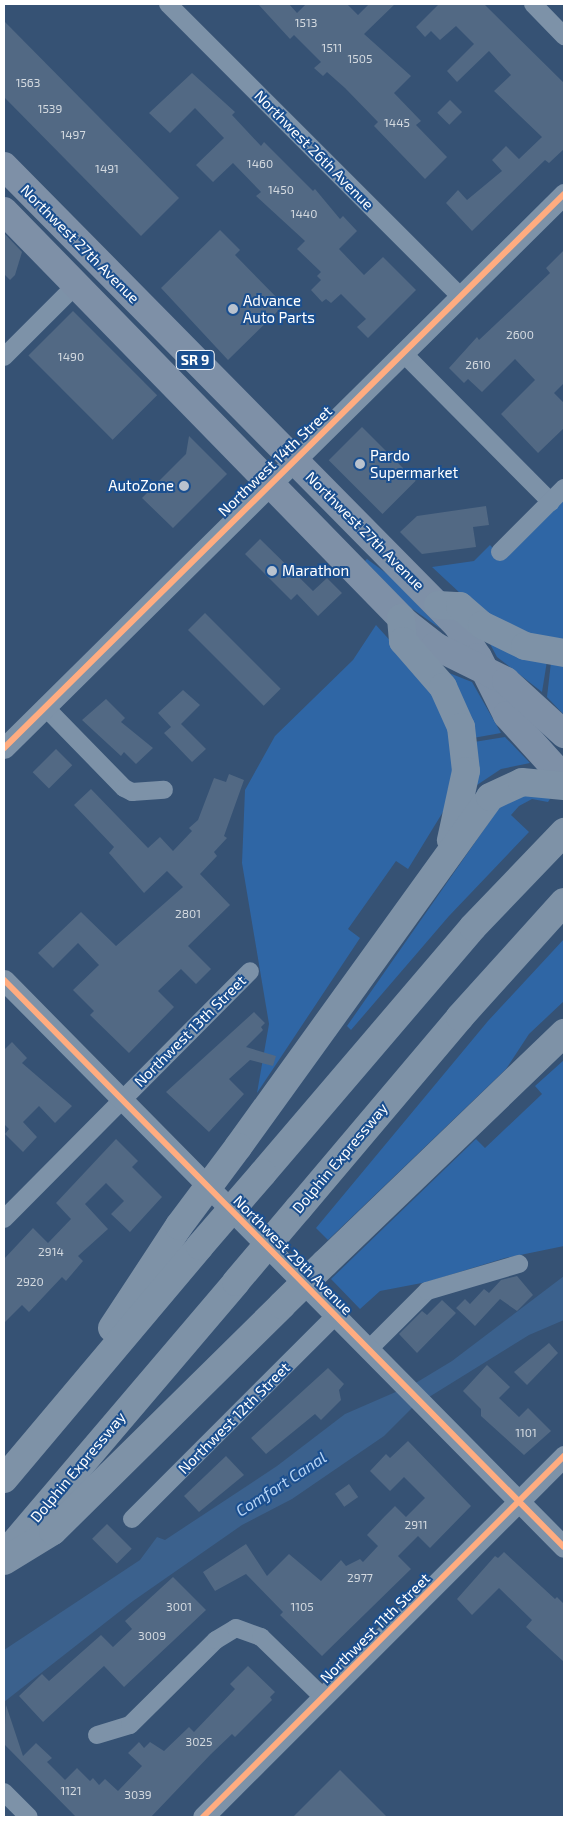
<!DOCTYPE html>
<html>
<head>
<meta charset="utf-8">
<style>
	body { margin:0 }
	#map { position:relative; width:568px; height:1821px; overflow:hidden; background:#365274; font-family:"Exo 2",sans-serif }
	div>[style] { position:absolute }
	.green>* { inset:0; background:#2f66a5 }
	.water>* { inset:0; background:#3b618d }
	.building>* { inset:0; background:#526984; transform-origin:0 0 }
	.minor>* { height:18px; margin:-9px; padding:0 9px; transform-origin:9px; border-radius:9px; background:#7d92a8 }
	.tertiary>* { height:21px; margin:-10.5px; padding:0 10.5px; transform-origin:10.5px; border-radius:10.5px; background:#7d92a8 }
	.trunk>* { height:28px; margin:-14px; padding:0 14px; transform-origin:14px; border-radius:14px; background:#7e90a7 }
	.motorway>* { height:28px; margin:-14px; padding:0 14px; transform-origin:14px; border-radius:14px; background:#7e92a7 }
	.motorway-bridge>* { height:28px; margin:-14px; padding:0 14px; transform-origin:14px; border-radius:14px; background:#7e92a7 }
	.cycleway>* { height:6px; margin:-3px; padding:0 3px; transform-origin:3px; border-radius:3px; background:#ffac80 }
	.dots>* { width:14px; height:14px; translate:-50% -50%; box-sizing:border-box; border:2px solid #1b4f8f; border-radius:50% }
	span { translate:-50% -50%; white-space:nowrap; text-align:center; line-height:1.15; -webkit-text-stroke:4px #1b4f8f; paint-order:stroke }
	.number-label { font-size:12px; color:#d4dae0 }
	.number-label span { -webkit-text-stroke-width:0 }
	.shield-label span { padding:1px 4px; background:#1b4f8f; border:1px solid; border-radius:4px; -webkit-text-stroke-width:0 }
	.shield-label { font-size:14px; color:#fff; font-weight:700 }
	.street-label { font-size:15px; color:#fff }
	.poi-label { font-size:15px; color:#fff }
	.left { translate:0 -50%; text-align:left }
	.right { translate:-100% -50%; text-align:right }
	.water-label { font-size:16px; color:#b5d3f5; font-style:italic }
	.frame { position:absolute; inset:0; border:5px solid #fff; pointer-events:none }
</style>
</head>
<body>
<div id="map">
	<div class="green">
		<div style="clip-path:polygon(564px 498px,564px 647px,536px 638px,475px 607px,432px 567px,474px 561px,490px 545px,503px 559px)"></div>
		<div style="clip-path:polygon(367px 559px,390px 576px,441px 629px,408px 606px,365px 561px)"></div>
		<div style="clip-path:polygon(376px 625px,423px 677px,458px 745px,446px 807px,408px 869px,396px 861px,348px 929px,360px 938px,257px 1093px,269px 1024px,242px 863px,245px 790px,275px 736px,353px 660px)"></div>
		<div style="clip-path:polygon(489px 642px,547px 661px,542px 692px,497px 657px)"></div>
		<div style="clip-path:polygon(551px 662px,564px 663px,564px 715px,547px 697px)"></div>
		<div style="clip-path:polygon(449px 673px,472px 682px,501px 733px,473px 738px)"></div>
		<div style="clip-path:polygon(505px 737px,530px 763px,501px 769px,477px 785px,474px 742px)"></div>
		<div style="clip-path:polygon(510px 795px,552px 796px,548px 802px,532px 799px,519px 806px,511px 815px,529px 832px,449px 916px,351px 1030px,347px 1026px,492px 818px,490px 811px)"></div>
		<div style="clip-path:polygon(564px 939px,564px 1001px,529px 1034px,506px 1069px,328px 1240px,316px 1228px,488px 1021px)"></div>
		<div style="clip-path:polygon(564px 1060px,564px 1246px,505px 1258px,427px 1282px,380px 1291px,360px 1309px,331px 1279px,476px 1139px,485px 1148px,542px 1094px,535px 1086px)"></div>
	</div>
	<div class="water">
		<div style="clip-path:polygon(564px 1276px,564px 1320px,529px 1335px,413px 1407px,384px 1436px,292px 1499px,242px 1525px,133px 1601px,4px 1702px,4px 1650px,140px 1560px,157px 1537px,165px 1540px,277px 1466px,345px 1414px,414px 1384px,452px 1361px)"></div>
	</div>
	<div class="building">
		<div style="clip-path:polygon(258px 4px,289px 4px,297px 13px,306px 4px,347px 4px,358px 15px,369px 4px,395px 4px,364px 34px,411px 76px,394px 93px,421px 121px,416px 125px,447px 157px,425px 179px,374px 126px,378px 122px,345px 88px,327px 72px,323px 76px,314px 68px,321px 62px,294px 35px,290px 39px)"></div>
		<div style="clip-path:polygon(439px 4px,484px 4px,564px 83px,564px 149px,549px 163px,545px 160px,472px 231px,446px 203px,458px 190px,467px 200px,502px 171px,492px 160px,506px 146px,519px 159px,542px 137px,494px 91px,511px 75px,489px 51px,457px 82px,447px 71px,474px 44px,456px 26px,440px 40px,431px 31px,425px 37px,416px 27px)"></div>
		<div style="clip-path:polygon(4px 21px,179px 198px,141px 236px,4px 97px)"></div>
		<div style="clip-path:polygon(192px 73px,235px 112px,232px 115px,261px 146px,264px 142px,313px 191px,315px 189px,340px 219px,343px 216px,357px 231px,339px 249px,364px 275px,383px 257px,416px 290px,368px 338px,357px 327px,366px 319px,341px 294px,331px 303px,326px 299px,322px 302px,311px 290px,321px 280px,317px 276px,321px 272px,297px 249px,305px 241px,256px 196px,261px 192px,233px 163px,213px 182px,196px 165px,224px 138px,195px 108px,170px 133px,149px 113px)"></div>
		<div style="left:450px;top:100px;width:17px;height:18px;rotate:45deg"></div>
		<div style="clip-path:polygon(220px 230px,240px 250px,235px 255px,284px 305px,228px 360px,161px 288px)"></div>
		<div style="clip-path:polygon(4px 233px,22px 252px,15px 275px,10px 280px,4px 274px)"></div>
		<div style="clip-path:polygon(564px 250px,564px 383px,554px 393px,564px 403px,564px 428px,538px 453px,501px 414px,535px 380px,515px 359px,482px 392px,468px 379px,464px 383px,449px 368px,477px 337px,479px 340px,550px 273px,546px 268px)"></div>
		<div style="left:73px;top:311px;width:119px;height:63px;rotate:45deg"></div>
		<div style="left:362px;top:427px;width:76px;height:47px;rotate:45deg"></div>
		<div style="clip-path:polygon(189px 436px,227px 474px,173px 528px,142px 498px,186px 454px)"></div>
		<div style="clip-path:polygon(486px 506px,489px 525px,473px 527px,476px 547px,422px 554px,400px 532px,417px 516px)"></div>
		<div style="clip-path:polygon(260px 539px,313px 591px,327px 578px,342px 593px,318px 616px,297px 594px,291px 600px,245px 554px)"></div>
		<div style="left:205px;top:613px;width:107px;height:24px;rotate:45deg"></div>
		<div style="clip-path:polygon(183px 690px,200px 705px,181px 724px,206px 749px,192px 762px,164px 733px,171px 727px,158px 713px)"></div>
		<div style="clip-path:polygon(106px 699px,125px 718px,121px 722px,153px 748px,136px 764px,124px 752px,121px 756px,82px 720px)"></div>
		<div style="left:56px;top:749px;width:23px;height:33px;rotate:45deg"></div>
		<div style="clip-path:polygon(229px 774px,244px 780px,224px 836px,227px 838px,214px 852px,217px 856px,200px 874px,230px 905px,188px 946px,211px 969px,196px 984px,181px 969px,158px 991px,174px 1007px,129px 1053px,90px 1015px,94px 1011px,73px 990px,99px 965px,78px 943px,53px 968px,38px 953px,81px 912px,116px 946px,183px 887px,167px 871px,144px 893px,109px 853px,114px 847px,74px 805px,91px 789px,148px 848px,160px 837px,173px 851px,192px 831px,189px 828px,198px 820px,214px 778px,226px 782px)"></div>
		<div style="clip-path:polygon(254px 1012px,265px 1023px,261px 1027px,263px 1030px,246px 1047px,276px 1056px,273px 1066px,250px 1060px,229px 1079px,244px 1094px,209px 1132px,166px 1092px)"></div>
		<div style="clip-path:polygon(12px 1042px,27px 1058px,22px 1063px,72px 1106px,55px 1123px,39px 1106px,23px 1122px,37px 1137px,23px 1152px,5px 1134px,9px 1129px,4px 1124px,4px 1050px)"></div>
		<div style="clip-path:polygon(116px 1139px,138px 1161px,132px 1167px,162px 1197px,130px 1232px,111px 1214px,124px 1201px,106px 1183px,85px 1204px,108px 1229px,78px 1256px,83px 1261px,66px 1281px,62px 1277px,29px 1312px,22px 1305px,4px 1323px,4px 1259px,33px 1228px,48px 1243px,71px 1219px,56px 1203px)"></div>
		<div style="clip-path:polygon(517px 1276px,533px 1295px,517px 1311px,500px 1299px,475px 1326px,456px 1308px,465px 1299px,470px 1304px,484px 1289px,489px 1293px,501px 1280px)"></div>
		<div style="clip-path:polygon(442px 1300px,456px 1313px,417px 1353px,399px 1334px,422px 1311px,427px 1315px)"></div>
		<div style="clip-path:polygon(549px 1343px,558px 1353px,527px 1385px,514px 1372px)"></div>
		<div style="clip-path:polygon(487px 1365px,510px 1387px,499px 1398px,519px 1417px,528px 1408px,551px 1431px,524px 1455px,481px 1416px,481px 1409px,463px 1391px)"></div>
		<div style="clip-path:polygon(328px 1368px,344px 1384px,339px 1390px,341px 1400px,321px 1420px,315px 1414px,266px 1454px,251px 1438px)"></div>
		<div style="clip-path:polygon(408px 1441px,471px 1506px,430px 1548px,418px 1536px,398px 1556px,411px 1569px,322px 1656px,280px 1615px,283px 1612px,246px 1574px,215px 1591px,203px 1572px,246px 1544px,267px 1576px,289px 1554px,321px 1581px,341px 1560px,346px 1566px,360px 1559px,363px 1562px,378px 1546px,367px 1535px,385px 1516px,395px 1506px,406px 1517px,425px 1498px,404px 1477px,390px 1491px,370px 1471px,386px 1454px,390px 1458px)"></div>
		<div style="clip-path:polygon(226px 1456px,244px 1475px,199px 1512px,184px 1496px)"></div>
		<div style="left:349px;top:1484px;width:16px;height:17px;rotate:55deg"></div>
		<div style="left:107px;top:1524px;width:35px;height:21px;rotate:45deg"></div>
		<div style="clip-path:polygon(504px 1552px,555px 1599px,557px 1597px,564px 1604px,564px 1662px,526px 1627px,532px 1620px,499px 1588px,472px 1615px,457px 1599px,495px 1556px,498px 1558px)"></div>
		<div style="clip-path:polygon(173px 1577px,206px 1610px,124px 1687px,104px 1666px,43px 1722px,19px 1696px,42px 1674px,49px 1681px,101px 1635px,113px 1647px,132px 1629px,125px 1621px)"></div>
		<div style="clip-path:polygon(248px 1666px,275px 1692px,270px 1697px,272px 1700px,235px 1737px,232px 1734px,211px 1754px,151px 1817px,76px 1817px,4px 1744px,6px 1705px,23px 1756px,36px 1743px,52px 1758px,47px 1762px,65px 1780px,77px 1768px,90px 1781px,93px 1778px,99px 1785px,105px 1779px,118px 1791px,142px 1766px,128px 1753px,139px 1742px,144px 1748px,150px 1742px,164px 1751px,189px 1727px,194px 1732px,235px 1689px,230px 1684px)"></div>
		<div style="clip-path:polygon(340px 1770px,387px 1817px,293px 1817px)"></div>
	</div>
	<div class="minor">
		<div style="left:168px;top:4px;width:414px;rotate:45deg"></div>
		<div style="left:533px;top:4px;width:45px;rotate:45.9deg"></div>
		<div style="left:403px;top:353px;width:210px;rotate:45.2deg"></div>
		<div style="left:4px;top:357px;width:103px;rotate:-45deg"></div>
		<div style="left:500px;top:552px;width:91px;rotate:-45deg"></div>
		<div style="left:45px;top:707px;width:113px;rotate:45.7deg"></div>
		<div style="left:124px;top:788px;width:9px;rotate:27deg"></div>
		<div style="left:132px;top:792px;width:32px;rotate:-4deg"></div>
		<div style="left:4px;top:1219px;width:349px;rotate:-45.2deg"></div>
		<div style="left:369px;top:1349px;width:82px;rotate:-45deg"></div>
		<div style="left:427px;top:1291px;width:96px;rotate:-16.4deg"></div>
		<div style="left:132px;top:1519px;width:287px;rotate:-45deg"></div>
		<div style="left:97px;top:1735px;width:34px;rotate:-17deg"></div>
		<div style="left:130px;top:1725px;width:121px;rotate:-44.7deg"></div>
		<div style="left:216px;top:1640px;width:23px;rotate:-31deg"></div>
		<div style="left:236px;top:1628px;width:27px;rotate:20deg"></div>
		<div style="left:261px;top:1637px;width:86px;rotate:44.1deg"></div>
		<div style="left:4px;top:1792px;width:35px;rotate:45deg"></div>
	</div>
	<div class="tertiary">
		<div style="left:4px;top:748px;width:788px;rotate:-44.69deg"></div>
		<div style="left:4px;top:980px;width:797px;rotate:45.36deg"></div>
		<div style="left:203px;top:1817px;width:511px;rotate:-45deg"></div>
	</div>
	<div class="trunk">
		<div style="left:4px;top:166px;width:645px;rotate:45.38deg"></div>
		<div style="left:457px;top:625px;width:38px;rotate:57deg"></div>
		<div style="left:478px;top:657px;width:65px;rotate:63.4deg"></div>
		<div style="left:507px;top:715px;width:85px;rotate:47.9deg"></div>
		<div style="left:4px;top:211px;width:576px;rotate:45.7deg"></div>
		<div style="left:406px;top:623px;width:37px;rotate:38deg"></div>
		<div style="left:435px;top:646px;width:79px;rotate:26.2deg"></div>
		<div style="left:506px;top:681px;width:79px;rotate:42.4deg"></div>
	</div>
	<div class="motorway">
		<div style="left:438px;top:605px;width:22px;rotate:3deg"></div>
		<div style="left:460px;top:606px;width:29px;rotate:41deg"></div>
		<div style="left:482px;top:625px;width:48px;rotate:26deg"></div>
		<div style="left:525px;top:646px;width:40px;rotate:10deg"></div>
		<div style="left:401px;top:618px;width:23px;rotate:85deg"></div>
		<div style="left:403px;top:641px;width:61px;rotate:49deg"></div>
		<div style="left:443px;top:687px;width:44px;rotate:65.8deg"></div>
		<div style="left:461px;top:727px;width:44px;rotate:83.5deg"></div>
		<div style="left:466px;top:771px;width:71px;rotate:102.3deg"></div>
		<div style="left:238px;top:1147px;width:431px;rotate:-54.2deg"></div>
		<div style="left:490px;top:797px;width:35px;rotate:-25deg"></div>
		<div style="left:522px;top:782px;width:42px;rotate:5.4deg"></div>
		<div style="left:263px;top:1173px;width:323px;rotate:-49.5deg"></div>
		<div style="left:473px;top:927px;width:132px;rotate:-46.2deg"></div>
		<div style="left:298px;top:1209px;width:251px;rotate:-49.8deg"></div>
		<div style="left:460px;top:1017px;width:155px;rotate:-47.9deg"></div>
		<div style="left:325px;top:1263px;width:332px;rotate:-43.9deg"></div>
		<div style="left:112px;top:1328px;width:122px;rotate:-56.7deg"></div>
		<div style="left:4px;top:1479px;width:304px;rotate:-49.9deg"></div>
		<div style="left:10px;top:1548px;width:349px;rotate:-49.6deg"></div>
		<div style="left:4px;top:1561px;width:57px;rotate:-31.5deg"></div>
		<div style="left:53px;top:1531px;width:322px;rotate:-44.6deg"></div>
	</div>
	<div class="motorway-bridge">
		<div style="left:179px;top:1226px;width:99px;rotate:-53.2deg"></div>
		<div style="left:200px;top:1246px;width:96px;rotate:-49.2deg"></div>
		<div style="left:236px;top:1282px;width:96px;rotate:-49.7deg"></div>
		<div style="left:282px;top:1305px;width:60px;rotate:-44.3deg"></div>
	</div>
	<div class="cycleway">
		<div style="left:4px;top:748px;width:788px;rotate:-44.69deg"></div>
		<div style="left:4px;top:980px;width:797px;rotate:45.36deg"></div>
		<div style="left:203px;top:1817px;width:511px;rotate:-45deg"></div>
	</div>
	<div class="dots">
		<div style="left:233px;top:309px;background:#b9c2ce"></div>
		<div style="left:360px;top:464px;background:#b9c2ce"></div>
		<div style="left:184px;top:486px;background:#b9c2ce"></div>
		<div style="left:272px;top:571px;background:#b9c2ce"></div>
	</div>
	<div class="number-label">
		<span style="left:306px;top:23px">1513</span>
		<span style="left:332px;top:48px">1511</span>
		<span style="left:360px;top:59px">1505</span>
		<span style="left:28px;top:83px">1563</span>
		<span style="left:50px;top:109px">1539</span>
		<span style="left:397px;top:123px">1445</span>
		<span style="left:73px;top:135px">1497</span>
		<span style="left:260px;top:164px">1460</span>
		<span style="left:107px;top:169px">1491</span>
		<span style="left:281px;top:190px">1450</span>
		<span style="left:304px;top:214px">1440</span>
		<span style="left:520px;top:335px">2600</span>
		<span style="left:71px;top:357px">1490</span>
		<span style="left:478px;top:365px">2610</span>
		<span style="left:188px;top:914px">2801</span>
		<span style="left:51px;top:1252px">2914</span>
		<span style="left:30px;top:1282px">2920</span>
		<span style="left:526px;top:1433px">1101</span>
		<span style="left:416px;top:1525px">2911</span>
		<span style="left:360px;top:1578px">2977</span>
		<span style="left:179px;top:1607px">3001</span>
		<span style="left:302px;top:1607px">1105</span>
		<span style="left:152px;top:1636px">3009</span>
		<span style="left:199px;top:1742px">3025</span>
		<span style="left:71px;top:1791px">1121</span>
		<span style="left:138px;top:1795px">3039</span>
	</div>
	<div class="shield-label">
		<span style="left:195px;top:360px">SR 9</span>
	</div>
	<div class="street-label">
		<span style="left:314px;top:150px;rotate:45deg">Northwest 26th Avenue</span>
		<span style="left:80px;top:244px;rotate:45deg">Northwest 27th Avenue</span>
		<span style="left:275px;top:461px;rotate:-44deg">Northwest 14th Street</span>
		<span style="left:365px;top:531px;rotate:45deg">Northwest 27th Avenue</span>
		<span style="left:190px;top:1031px;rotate:-45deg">Northwest 13th Street</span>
		<span style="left:340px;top:1158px;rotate:-50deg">Dolphin Expressway</span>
		<span style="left:293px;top:1255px;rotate:45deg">Northwest 29th Avenue</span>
		<span style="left:234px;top:1418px;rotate:-45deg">Northwest 12th Street</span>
		<span style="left:78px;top:1467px;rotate:-50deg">Dolphin Expressway</span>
		<span style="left:375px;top:1628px;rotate:-45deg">Northwest 11th Street</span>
	</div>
	<div class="poi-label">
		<span class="left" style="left:243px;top:309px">Advance<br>Auto Parts</span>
		<span class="left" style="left:370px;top:464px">Pardo<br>Supermarket</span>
		<span class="right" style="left:174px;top:486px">AutoZone</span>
		<span class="left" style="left:282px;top:571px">Marathon</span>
	</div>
	<div class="water-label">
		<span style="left:281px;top:1484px;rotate:-33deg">Comfort Canal</span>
	</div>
	<div class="frame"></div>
</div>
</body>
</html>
